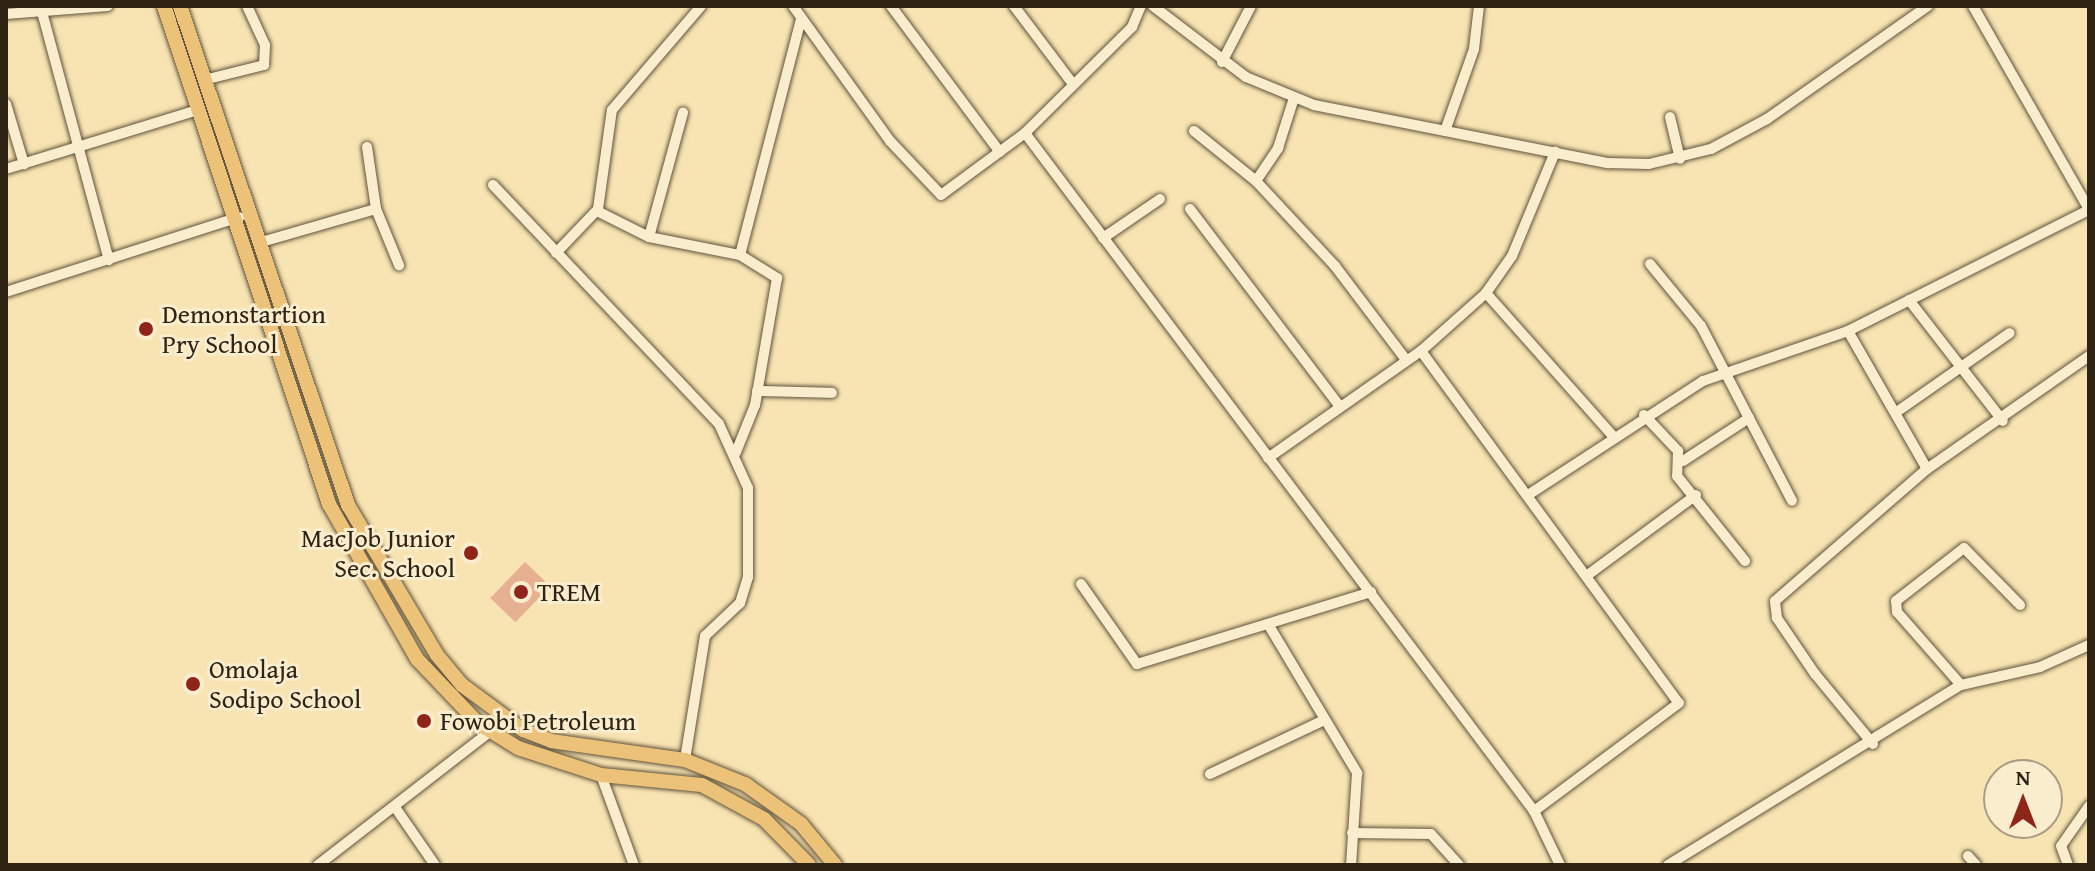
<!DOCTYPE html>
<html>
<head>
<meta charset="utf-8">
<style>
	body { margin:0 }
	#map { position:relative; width:2095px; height:871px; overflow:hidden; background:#f8e4b2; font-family:"Gentium Book Plus",serif }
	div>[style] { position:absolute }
	.building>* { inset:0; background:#e7b093; transform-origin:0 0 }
	.roads { filter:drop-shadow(0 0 2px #61533c) drop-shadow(0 0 2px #61533c) }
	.minor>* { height:10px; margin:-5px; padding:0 5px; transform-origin:5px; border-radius:5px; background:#faedcd }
	.major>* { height:14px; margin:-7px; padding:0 7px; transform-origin:7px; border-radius:7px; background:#ecc279 }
	.dots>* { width:22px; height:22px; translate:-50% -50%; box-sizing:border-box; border:4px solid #faedcd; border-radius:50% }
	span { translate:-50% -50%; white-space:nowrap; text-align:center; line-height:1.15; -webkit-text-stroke:6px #faedcd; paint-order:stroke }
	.poi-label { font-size:26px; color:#2f2314 }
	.left { translate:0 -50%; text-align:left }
	.right { translate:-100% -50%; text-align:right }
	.frame { position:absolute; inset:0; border:8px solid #2f2314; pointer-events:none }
	.north { position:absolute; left:1983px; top:759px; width:80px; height:80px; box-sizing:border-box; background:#faedcd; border:2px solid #a99c83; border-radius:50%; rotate:0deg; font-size:22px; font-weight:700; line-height:32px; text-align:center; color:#2f2314 }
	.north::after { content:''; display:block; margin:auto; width:28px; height:36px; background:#8f2418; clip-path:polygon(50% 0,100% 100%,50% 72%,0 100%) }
</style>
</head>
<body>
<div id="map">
	<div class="building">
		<div style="left:525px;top:562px;width:35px;height:50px;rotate:44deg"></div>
	</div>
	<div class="roads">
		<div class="minor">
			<div style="left:793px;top:6px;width:166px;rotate:54.3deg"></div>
			<div style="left:890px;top:141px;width:74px;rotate:46.6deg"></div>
			<div style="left:941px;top:195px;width:104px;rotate:-36.4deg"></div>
			<div style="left:1025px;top:133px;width:151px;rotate:-44.7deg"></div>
			<div style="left:1132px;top:27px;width:23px;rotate:-67deg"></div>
			<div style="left:891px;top:6px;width:182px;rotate:53.3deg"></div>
			<div style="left:1014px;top:6px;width:98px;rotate:52.9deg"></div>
			<div style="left:1153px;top:6px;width:117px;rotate:37.4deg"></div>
			<div style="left:1246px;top:77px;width:74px;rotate:22.4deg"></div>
			<div style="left:1314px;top:105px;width:300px;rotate:11.2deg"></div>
			<div style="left:1608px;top:163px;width:41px;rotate:1.4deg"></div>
			<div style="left:1649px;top:164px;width:64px;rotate:-13.6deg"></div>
			<div style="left:1711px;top:149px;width:64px;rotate:-28.2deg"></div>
			<div style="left:1767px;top:119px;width:197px;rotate:-35.1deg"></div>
			<div style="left:1973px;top:6px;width:234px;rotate:60.3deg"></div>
			<div style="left:42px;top:12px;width:257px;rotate:74.9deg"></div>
			<div style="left:6px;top:14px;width:102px;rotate:-4.5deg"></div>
			<div style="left:1222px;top:62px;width:63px;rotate:-62.6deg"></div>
			<div style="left:204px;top:80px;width:62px;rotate:-14deg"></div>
			<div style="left:264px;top:65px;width:20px;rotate:-87deg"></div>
			<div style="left:265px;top:45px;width:43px;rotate:-114.8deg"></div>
			<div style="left:6px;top:104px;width:63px;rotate:73.3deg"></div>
			<div style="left:1670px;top:117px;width:43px;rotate:76.6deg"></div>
			<div style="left:1194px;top:131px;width:80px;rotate:38.9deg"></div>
			<div style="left:1256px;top:181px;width:116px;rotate:47.1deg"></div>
			<div style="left:1335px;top:266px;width:118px;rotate:52.9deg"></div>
			<div style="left:1445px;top:131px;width:87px;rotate:-70.5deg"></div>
			<div style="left:1474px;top:49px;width:43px;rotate:-83.4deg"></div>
			<div style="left:1025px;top:133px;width:848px;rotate:53.1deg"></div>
			<div style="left:1534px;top:811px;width:60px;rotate:64.3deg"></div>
			<div style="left:367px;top:147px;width:63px;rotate:81.7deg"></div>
			<div style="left:376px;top:209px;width:61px;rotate:67.7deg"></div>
			<div style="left:6px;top:169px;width:201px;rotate:-17.1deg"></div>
			<div style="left:1256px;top:181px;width:40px;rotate:-56deg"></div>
			<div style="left:1278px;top:148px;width:52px;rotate:-72.3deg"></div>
			<div style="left:493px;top:185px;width:329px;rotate:46.6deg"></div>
			<div style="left:719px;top:424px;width:70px;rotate:65.6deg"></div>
			<div style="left:748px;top:488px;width:89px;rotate:90deg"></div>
			<div style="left:748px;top:577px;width:27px;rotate:107deg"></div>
			<div style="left:740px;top:603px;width:48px;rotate:136.7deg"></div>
			<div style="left:705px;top:636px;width:126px;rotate:99.2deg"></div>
			<div style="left:1190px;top:209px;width:246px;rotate:52.8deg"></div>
			<div style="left:597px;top:211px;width:58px;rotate:26.6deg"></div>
			<div style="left:649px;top:237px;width:93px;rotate:11.2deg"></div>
			<div style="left:740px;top:255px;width:44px;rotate:31.9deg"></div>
			<div style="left:777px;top:278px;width:129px;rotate:99.8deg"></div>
			<div style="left:755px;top:405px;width:51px;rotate:112deg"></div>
			<div style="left:649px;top:237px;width:129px;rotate:-74.7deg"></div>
			<div style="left:1103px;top:238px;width:69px;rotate:-34.4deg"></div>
			<div style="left:258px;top:243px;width:123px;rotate:-16.1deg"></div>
			<div style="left:556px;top:253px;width:61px;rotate:-46.3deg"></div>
			<div style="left:598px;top:209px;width:100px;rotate:-82deg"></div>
			<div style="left:612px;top:110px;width:137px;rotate:-49.4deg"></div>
			<div style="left:740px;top:255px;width:244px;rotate:-75.5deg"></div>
			<div style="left:1650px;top:264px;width:80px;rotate:50.6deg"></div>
			<div style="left:1701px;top:326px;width:197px;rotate:62.5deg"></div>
			<div style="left:6px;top:292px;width:245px;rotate:-17.8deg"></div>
			<div style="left:1486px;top:293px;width:193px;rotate:48.4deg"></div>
			<div style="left:1909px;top:300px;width:153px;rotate:52.2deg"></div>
			<div style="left:1848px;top:331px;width:159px;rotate:60.2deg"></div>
			<div style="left:1421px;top:351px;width:436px;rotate:53.8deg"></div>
			<div style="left:1679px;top:703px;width:181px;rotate:143.3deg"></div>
			<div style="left:757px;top:391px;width:75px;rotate:1.5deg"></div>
			<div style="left:1898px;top:411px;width:136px;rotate:-34.9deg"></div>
			<div style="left:1644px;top:415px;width:50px;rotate:46.6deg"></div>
			<div style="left:1678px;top:451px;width:25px;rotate:92deg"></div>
			<div style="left:1677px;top:476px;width:109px;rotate:51.3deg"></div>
			<div style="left:1268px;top:458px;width:187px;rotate:-35deg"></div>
			<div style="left:1421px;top:351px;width:87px;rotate:-41.7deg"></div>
			<div style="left:1486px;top:293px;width:45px;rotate:-54.9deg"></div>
			<div style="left:1512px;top:256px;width:113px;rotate:-67.5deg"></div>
			<div style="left:1683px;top:461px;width:79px;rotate:-33.1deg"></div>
			<div style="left:1528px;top:495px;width:209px;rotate:-33.1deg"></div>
			<div style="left:1703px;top:381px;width:153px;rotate:-19deg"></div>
			<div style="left:1848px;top:331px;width:270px;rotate:-26.7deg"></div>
			<div style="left:1589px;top:574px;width:133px;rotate:-36.4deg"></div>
			<div style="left:1081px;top:584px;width:98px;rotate:55deg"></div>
			<div style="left:1137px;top:664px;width:245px;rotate:-17.1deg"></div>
			<div style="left:1268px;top:624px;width:174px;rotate:59.1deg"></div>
			<div style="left:1357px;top:773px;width:92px;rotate:93.7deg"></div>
			<div style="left:1961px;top:685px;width:97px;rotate:-131.2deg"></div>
			<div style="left:1897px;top:612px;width:11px;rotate:-95deg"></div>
			<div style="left:1896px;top:601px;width:86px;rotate:-37.9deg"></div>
			<div style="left:1964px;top:548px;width:80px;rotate:45.5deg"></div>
			<div style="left:1873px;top:744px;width:91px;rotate:-129.6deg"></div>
			<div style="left:1815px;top:674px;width:68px;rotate:-124.2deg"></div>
			<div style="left:1777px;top:618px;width:17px;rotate:-97deg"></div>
			<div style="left:1775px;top:601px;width:201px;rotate:-41deg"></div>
			<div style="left:1927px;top:469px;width:198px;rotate:-34.9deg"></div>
			<div style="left:1210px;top:774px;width:122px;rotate:-25.3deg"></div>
			<div style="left:601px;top:775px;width:96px;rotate:69.9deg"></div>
			<div style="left:397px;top:810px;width:67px;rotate:55.4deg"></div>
			<div style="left:1352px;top:833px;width:79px;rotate:0.7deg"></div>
			<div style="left:1431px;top:834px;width:42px;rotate:47.9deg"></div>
			<div style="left:1968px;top:856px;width:12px;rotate:48deg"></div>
			<div style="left:318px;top:865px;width:237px;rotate:-37.8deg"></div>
			<div style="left:1668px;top:865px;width:344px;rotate:-31.6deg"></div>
			<div style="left:1961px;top:685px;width:81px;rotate:-12.8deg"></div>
			<div style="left:2040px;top:667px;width:54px;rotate:-24.2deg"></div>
			<div style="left:2068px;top:865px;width:20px;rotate:-110deg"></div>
			<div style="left:2061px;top:846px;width:49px;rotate:-55deg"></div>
		</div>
		<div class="major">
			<div style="left:164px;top:6px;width:525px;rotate:71.67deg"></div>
			<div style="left:329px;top:504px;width:178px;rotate:60.4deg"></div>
			<div style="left:417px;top:659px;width:88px;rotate:46.4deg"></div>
			<div style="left:478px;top:723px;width:47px;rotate:32deg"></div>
			<div style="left:518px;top:748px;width:87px;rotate:18deg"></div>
			<div style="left:601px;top:775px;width:101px;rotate:5.7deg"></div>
			<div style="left:702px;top:785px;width:71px;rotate:28.7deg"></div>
			<div style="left:764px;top:819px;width:64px;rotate:45.6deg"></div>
			<div style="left:180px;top:6px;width:527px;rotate:71.39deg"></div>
			<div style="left:348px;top:505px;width:174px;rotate:59.3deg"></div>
			<div style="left:437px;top:655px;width:39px;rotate:50deg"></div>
			<div style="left:462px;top:685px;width:76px;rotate:36.4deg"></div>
			<div style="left:523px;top:730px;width:30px;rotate:21deg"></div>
			<div style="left:551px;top:741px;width:135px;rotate:8.1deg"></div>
			<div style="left:685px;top:760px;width:65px;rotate:21.8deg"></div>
			<div style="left:745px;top:784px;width:69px;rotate:35.5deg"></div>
			<div style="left:801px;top:824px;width:53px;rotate:50.3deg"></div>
		</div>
	</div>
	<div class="dots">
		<div style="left:146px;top:329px;background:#8f2418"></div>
		<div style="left:471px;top:553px;background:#8f2418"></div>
		<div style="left:521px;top:592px;background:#8f2418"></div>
		<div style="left:193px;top:684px;background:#8f2418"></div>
		<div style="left:424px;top:721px;background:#8f2418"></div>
	</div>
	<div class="poi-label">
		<span class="left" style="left:162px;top:329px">Demonstartion<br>Pry School</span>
		<span class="right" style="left:455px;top:553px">MacJob Junior<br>Sec. School</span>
		<span class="left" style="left:537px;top:592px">TREM</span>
		<span class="left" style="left:209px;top:684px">Omolaja<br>Sodipo School</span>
		<span class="left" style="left:440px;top:721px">Fowobi Petroleum</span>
	</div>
	<div class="frame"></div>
	<div class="north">N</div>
</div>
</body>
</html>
